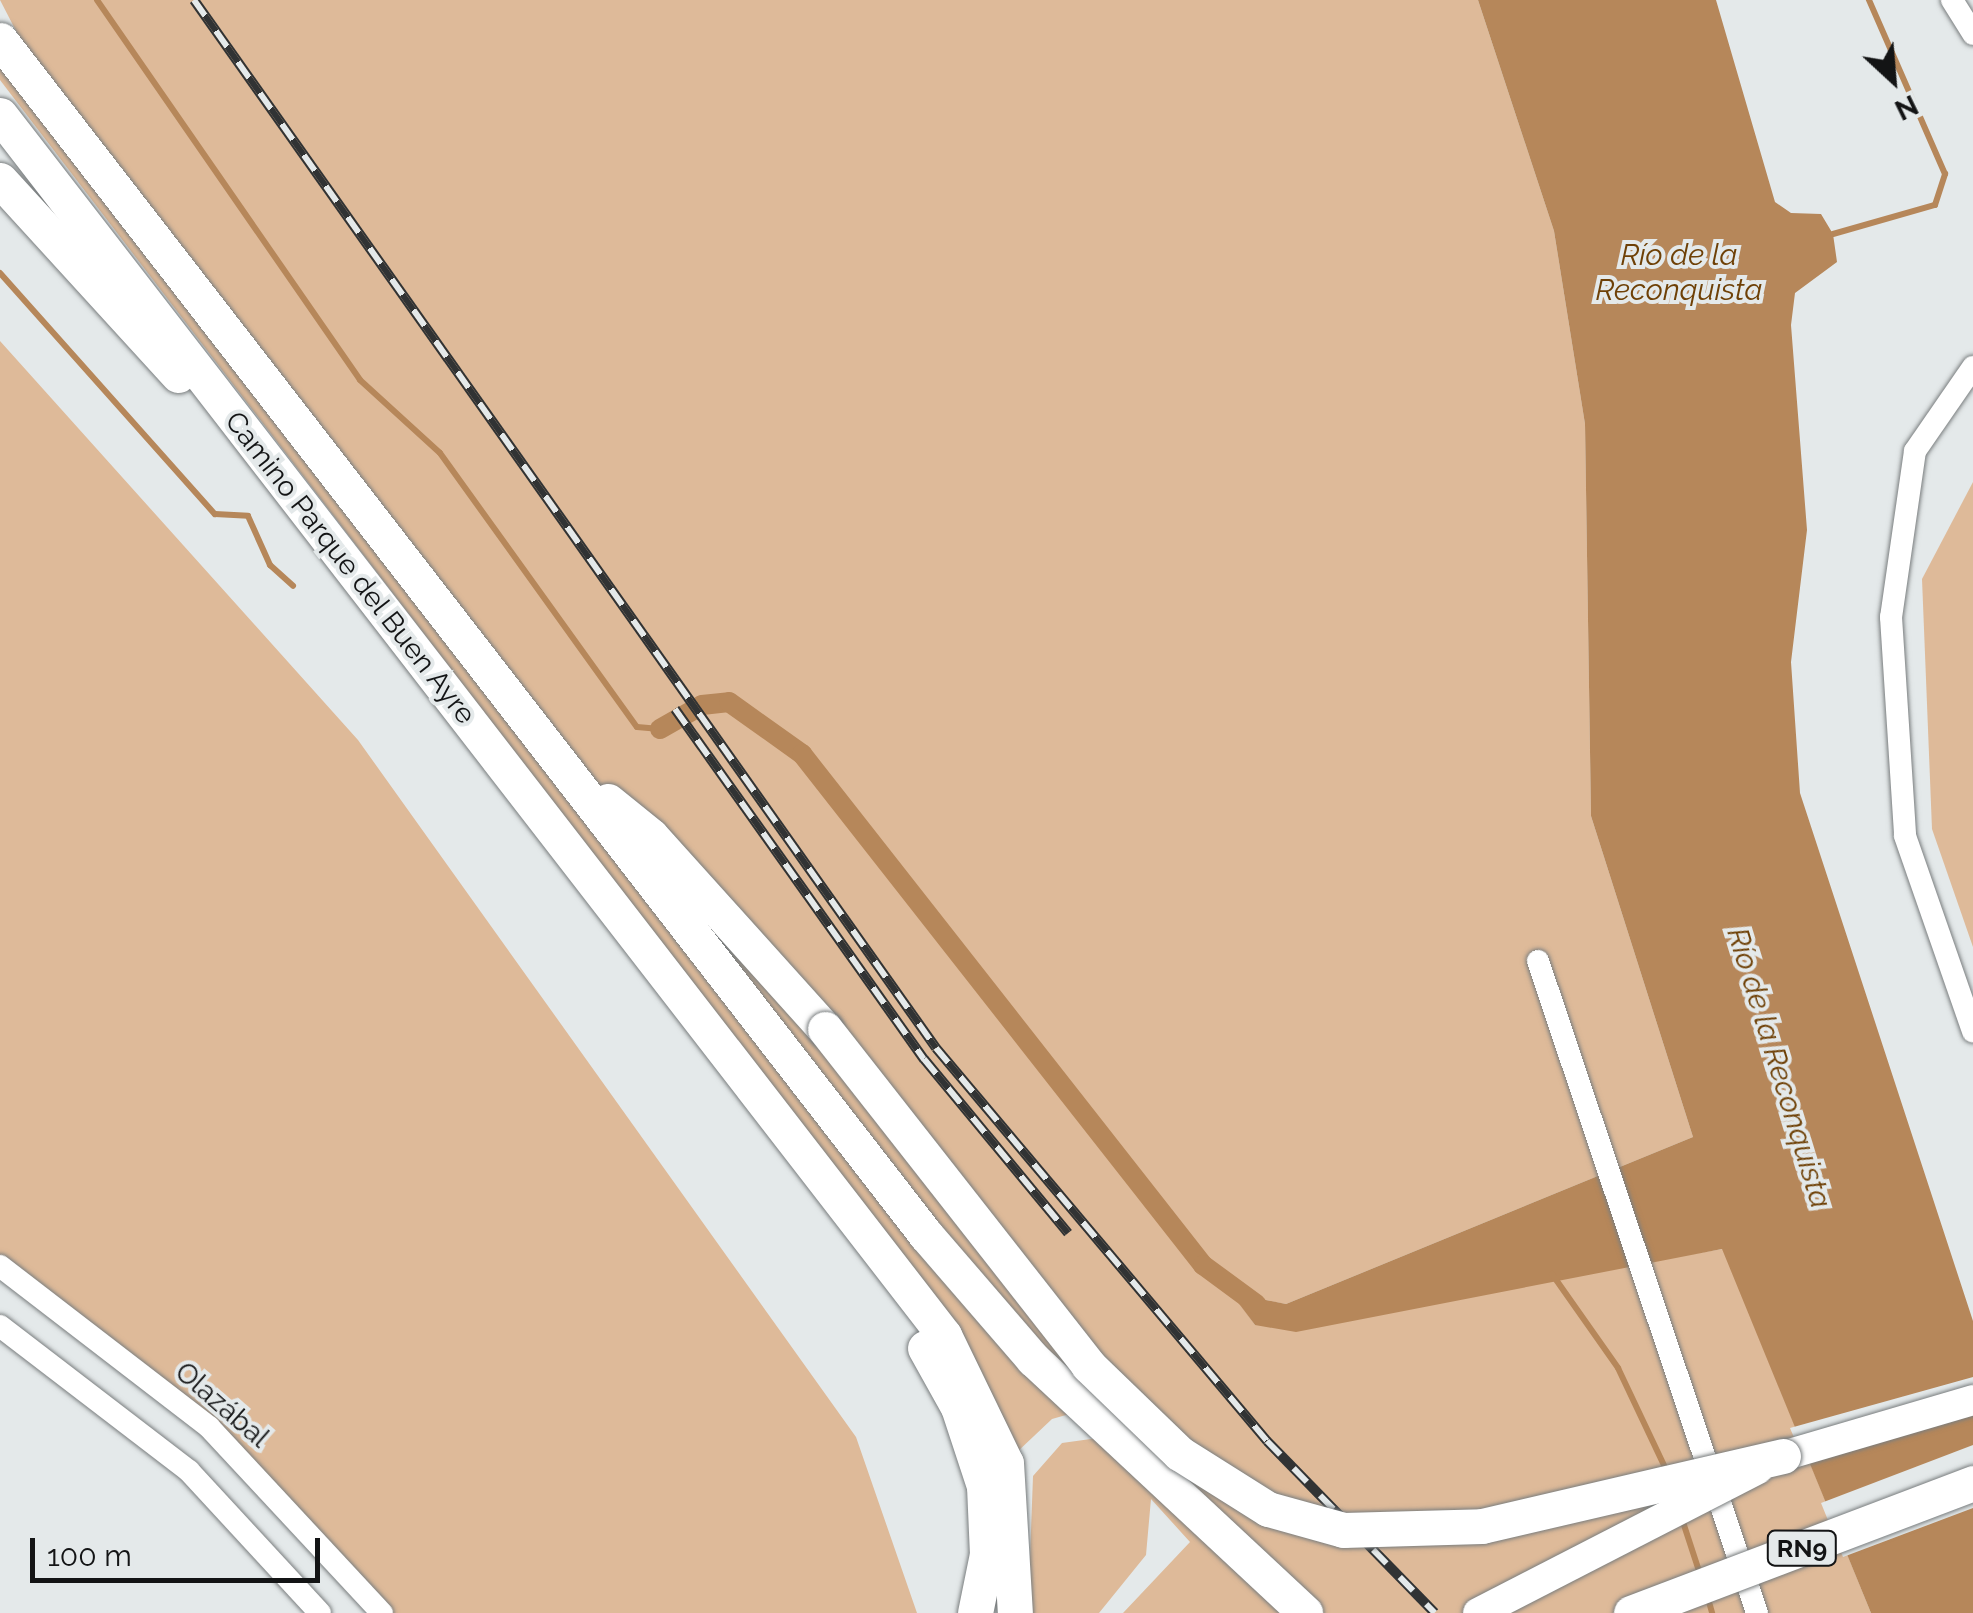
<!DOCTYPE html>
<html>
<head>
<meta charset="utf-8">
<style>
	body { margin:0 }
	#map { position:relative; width:1973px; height:1613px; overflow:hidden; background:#e4e9ea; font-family:Raleway,sans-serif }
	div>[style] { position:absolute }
	.green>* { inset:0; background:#deba99 }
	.water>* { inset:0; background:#b6875a }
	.pier>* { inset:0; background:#e4e9ea }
	.stream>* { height:6px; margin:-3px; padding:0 3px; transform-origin:3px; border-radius:3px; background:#b6875a }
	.canal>* { height:20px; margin:-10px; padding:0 10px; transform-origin:10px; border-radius:10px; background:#b6875a }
	.roads { filter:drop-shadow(0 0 2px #797d7e) drop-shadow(0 0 2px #797d7e) }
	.minor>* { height:22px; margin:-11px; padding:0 11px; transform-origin:11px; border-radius:11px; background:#fff }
	.major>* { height:30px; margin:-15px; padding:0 15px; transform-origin:15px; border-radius:15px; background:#fff }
	.highway>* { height:35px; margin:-17.5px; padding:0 17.5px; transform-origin:17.5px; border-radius:17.5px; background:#fff }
	.rail>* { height:10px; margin-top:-5px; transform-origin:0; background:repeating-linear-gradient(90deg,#e4e9ea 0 19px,#313334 0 38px); box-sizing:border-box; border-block:2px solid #313334 }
	.bridges { filter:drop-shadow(0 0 2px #797d7e) drop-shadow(0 0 2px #797d7e) }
	.major-bridge>* { height:30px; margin:-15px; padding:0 15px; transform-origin:15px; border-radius:15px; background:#fff }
	.highway-bridge>* { height:35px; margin:-17.5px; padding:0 17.5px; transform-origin:17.5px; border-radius:17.5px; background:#fff }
	span { translate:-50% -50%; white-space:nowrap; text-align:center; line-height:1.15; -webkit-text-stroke:8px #e4e9ea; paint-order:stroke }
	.shield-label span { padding:2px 8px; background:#e4e9ea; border:2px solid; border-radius:8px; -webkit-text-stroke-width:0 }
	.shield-label { font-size:25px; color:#131415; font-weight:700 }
	.street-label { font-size:28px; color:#131415 }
	.water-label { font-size:30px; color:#6e4006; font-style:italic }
	.north { position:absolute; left:1843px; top:30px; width:100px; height:100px; -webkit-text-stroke:8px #e4e9ea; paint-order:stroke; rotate:154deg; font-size:28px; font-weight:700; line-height:40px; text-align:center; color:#131415 }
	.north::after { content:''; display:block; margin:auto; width:35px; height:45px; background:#131415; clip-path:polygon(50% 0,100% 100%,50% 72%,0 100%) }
	.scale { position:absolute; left:30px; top:1538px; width:290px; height:45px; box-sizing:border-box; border:5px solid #131415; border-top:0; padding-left:12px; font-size:30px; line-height:35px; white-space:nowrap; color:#131415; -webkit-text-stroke:8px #e4e9ea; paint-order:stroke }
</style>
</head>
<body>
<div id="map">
	<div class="green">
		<div style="clip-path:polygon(0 0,1478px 0,1554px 231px,1585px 424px,1591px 816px,1693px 1137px,1286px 1304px,1233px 1294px,1255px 1325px,1723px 1249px,1871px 1613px,1305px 1613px,1033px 1359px,57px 110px)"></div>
		<div style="clip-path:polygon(0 59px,916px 1250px,1281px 1613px,1123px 1613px,1190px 1542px,1151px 1499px,1146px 1555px,1099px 1613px,1028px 1613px,1033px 1476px,1062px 1443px,1098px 1438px,1073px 1413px,1052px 1419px,1014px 1455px,542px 788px,0 80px)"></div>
		<div style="clip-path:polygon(0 341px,358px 740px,856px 1437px,917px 1613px,382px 1613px,209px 1427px,0 1266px)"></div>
		<div style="clip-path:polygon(1973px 482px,1973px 947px,1932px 829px,1922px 579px)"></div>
	</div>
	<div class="water">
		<div style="clip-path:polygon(1478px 0,1716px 0,1775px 202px,1791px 213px,1821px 214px,1833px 234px,1837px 262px,1795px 293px,1791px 325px,1807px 530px,1791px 662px,1800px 793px,1973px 1321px,1973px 1613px,1871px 1613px,1722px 1249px,1296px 1332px,1255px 1325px,1231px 1293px,1286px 1304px,1693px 1137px,1591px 816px,1585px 424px,1554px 231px)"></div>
	</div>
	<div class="pier">
		<div style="clip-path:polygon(1973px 1377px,1973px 1400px,1801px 1454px,1790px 1428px)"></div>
		<div style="clip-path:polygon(1973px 1445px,1973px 1508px,1843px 1557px,1821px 1503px)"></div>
	</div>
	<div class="stream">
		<div style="left:97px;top:0;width:462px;rotate:55.3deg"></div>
		<div style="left:360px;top:380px;width:108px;rotate:42.4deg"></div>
		<div style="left:440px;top:453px;width:337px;rotate:54.3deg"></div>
		<div style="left:637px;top:727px;width:23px;rotate:5deg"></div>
		<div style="left:1833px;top:234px;width:106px;rotate:-15.9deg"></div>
		<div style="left:1935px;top:205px;width:33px;rotate:-72deg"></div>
		<div style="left:1945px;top:174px;width:190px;rotate:-113.6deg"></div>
		<div style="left:0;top:273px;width:323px;rotate:48.3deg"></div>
		<div style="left:215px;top:514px;width:33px;rotate:3deg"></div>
		<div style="left:248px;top:516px;width:54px;rotate:65.8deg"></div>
		<div style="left:270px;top:565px;width:31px;rotate:42deg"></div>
		<div style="left:1552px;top:1274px;width:115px;rotate:54.9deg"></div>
		<div style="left:1618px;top:1368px;width:117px;rotate:64.7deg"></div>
		<div style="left:1682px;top:1519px;width:58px;rotate:71.9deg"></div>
		<div style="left:1707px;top:1595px;width:19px;rotate:74deg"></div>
	</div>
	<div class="canal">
		<div style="left:660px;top:729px;width:48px;rotate:-29.7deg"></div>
		<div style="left:702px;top:705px;width:27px;rotate:-6deg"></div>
		<div style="left:729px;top:702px;width:90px;rotate:35.5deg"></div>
		<div style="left:802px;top:754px;width:650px;rotate:51.88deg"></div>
		<div style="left:1203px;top:1265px;width:66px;rotate:36.3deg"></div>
	</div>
	<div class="roads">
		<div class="minor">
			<div style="left:1952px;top:0;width:40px;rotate:58deg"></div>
			<div style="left:1973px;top:367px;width:102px;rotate:124.6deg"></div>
			<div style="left:1915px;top:451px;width:168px;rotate:98.2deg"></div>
			<div style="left:1891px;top:617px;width:219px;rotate:86.3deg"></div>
			<div style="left:1905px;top:836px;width:207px;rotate:70.8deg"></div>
			<div style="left:1538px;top:961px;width:688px;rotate:71.43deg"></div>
			<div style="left:0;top:1266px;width:264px;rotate:37.6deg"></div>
			<div style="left:209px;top:1427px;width:254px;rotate:47.1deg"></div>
			<div style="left:0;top:1326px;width:238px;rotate:37.5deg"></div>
			<div style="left:189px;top:1471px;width:193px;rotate:47.3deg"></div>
		</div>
		<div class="major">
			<div style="left:1783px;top:1456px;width:198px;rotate:-16.4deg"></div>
		</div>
		<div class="highway">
			<div style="left:0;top:40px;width:1512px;rotate:52.23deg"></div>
			<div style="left:926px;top:1235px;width:164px;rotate:49.2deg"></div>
			<div style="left:1033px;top:1359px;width:372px;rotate:43deg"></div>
			<div style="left:0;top:115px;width:1543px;rotate:52.27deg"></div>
			<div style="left:944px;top:1335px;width:142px;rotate:64.2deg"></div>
			<div style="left:1006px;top:1463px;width:150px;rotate:86.6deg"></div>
			<div style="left:0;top:180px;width:264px;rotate:47.6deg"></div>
			<div style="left:608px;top:801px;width:55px;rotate:39.1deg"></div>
			<div style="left:651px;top:836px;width:260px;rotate:48deg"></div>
			<div style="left:925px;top:1348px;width:68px;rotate:60.8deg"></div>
			<div style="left:958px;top:1407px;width:83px;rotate:71.8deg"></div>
			<div style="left:984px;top:1486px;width:68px;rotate:87.5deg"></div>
			<div style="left:987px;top:1554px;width:60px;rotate:101.5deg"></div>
		</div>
	</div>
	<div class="rail">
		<div style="left:194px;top:0;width:1284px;rotate:54.7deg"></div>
		<div style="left:936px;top:1048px;width:514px;rotate:49.89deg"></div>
		<div style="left:1267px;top:1441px;width:240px;rotate:45.7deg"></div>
		<div style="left:675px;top:709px;width:430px;rotate:54.6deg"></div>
		<div style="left:924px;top:1059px;width:226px;rotate:50.4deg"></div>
	</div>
	<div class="bridges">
		<div class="major-bridge">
			<div style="left:1478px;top:1613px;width:315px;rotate:-27.2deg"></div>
		</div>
		<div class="highway-bridge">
			<div style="left:825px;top:1029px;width:427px;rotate:51.9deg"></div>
			<div style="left:1088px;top:1365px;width:127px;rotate:44deg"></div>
			<div style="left:1179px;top:1453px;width:105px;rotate:32.2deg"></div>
			<div style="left:1268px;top:1509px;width:78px;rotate:15.6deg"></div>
			<div style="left:1343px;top:1530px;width:139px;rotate:-1.6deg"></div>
			<div style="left:1482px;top:1526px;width:309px;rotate:-13.1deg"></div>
			<div style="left:1631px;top:1613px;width:366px;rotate:-20.8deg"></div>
		</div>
	</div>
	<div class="shield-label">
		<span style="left:1802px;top:1548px">RN9</span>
	</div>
	<div class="street-label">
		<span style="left:350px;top:568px;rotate:52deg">Camino Parque del Buen Ayre</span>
		<span style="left:222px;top:1405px;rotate:41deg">Olazábal</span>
	</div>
	<div class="water-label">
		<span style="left:1679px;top:272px">Río de la<br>Reconquista</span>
		<span style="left:1779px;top:1068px;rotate:73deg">Río de la Reconquista</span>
	</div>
	<div class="north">N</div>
	<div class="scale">100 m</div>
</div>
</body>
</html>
